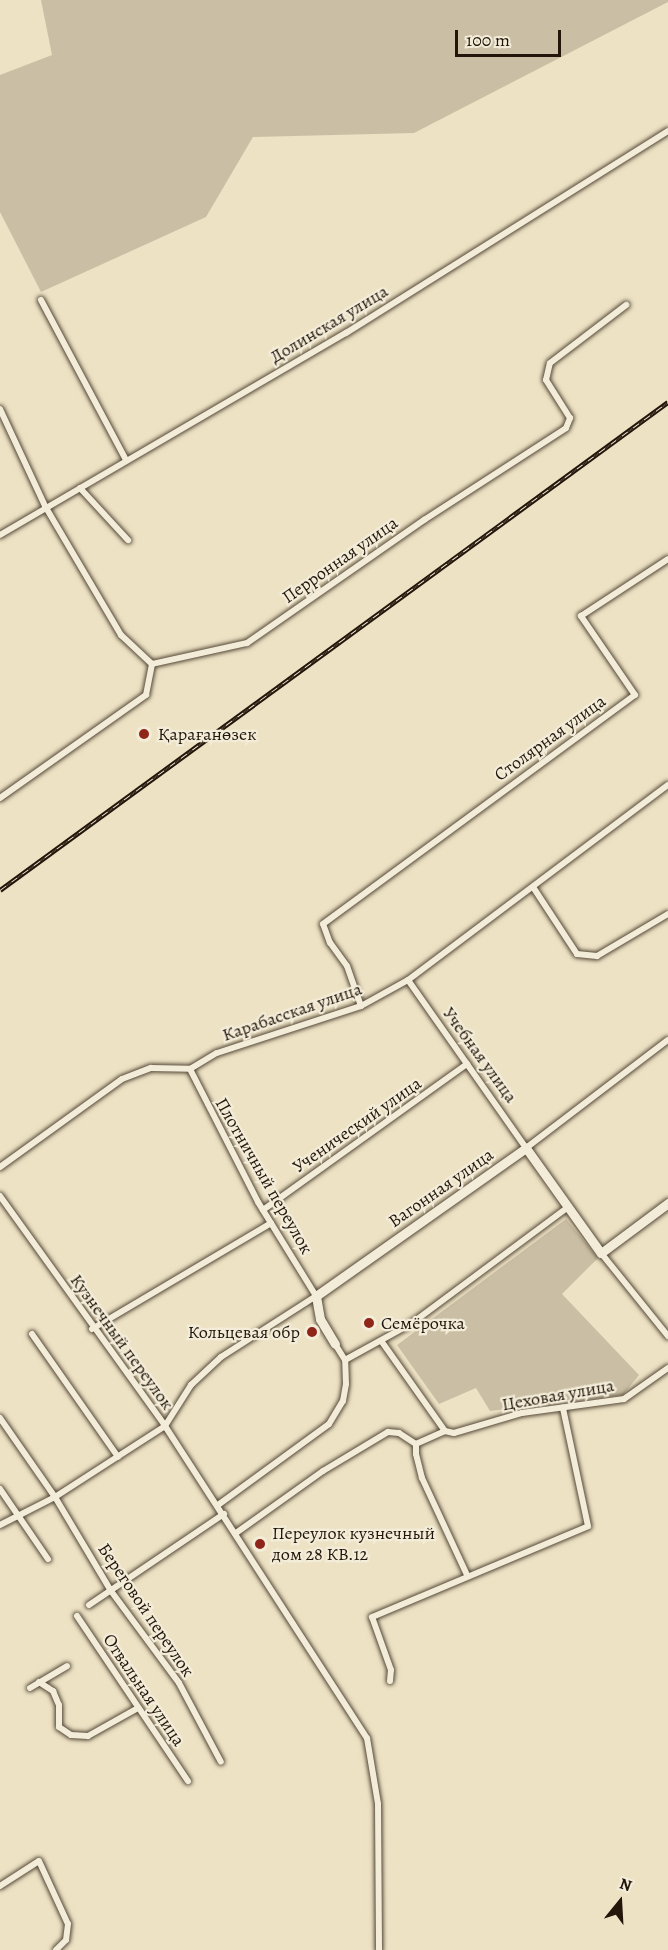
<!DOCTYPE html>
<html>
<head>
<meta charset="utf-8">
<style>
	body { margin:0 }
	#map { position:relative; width:668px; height:1950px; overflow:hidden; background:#ede2c4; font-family:Alegreya,serif }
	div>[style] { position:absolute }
	.green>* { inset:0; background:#cabfa4 }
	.roads { filter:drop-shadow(0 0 2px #554938) drop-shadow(0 0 2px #554938) }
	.street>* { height:6px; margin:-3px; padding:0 3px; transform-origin:3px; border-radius:3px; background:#f3ecd9 }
	.secondary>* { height:9px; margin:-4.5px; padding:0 4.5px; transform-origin:4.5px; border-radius:4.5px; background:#f3ecd9 }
	.rail>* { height:4.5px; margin-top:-2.25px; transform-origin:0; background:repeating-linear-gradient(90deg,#f3ecd9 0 7px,#22160a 0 14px); box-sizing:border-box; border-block:2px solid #22160a }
	.dots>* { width:16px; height:16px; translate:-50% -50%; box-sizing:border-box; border:3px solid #f3ecd9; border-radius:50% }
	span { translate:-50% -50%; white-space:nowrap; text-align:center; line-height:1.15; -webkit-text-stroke:4.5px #f3ecd9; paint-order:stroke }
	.street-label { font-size:18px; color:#22160a }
	.poi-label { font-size:18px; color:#22160a }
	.left { translate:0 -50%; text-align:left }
	.right { translate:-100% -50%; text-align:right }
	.north { position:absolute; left:590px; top:1872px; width:60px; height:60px; -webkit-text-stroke:4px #f3ecd9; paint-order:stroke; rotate:18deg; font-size:16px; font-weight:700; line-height:24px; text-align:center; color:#22160a }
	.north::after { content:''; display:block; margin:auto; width:21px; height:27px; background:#22160a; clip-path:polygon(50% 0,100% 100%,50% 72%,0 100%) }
	.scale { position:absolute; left:455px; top:30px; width:106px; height:27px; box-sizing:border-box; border:3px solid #22160a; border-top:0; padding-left:8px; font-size:18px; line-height:21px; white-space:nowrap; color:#22160a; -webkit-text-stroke:4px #f3ecd9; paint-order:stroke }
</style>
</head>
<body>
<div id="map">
	<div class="green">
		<div style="clip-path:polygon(41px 0,668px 0,668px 2px,414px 133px,253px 137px,206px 217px,41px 292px,0 212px,0 75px,52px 55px)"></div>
		<div style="clip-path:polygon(566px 1219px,598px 1258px,562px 1294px,639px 1375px,623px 1395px,490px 1411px,476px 1388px,439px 1404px,397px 1345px)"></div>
	</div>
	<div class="roads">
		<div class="street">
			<div style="left:41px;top:300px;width:181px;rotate:62deg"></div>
			<div style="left:0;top:409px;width:107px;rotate:65.1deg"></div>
			<div style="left:45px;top:506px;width:150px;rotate:59.5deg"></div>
			<div style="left:121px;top:635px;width:42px;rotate:43.1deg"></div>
			<div style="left:80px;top:488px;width:71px;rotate:47.3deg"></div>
			<div style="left:0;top:535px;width:401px;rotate:-30.3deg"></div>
			<div style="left:346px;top:333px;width:380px;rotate:-32.1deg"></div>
			<div style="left:152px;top:664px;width:97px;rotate:-12.5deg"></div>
			<div style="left:247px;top:643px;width:216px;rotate:-34.8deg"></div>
			<div style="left:424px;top:520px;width:169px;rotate:-32.9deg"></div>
			<div style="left:566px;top:428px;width:11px;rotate:-68deg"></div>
			<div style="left:570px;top:418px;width:45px;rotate:-122.3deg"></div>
			<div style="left:546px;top:380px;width:17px;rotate:-77deg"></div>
			<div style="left:550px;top:363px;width:96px;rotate:-37.3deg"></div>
			<div style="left:0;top:798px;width:179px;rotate:-35.2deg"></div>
			<div style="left:146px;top:695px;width:32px;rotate:-79deg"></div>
			<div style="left:533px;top:887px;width:80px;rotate:56.7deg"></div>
			<div style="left:577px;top:954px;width:20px;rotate:6deg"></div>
			<div style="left:597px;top:956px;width:82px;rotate:-30.6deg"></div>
			<div style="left:408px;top:980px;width:205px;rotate:54.9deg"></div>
			<div style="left:526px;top:1148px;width:178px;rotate:-37.3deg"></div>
			<div style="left:361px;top:1006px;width:42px;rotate:-109.3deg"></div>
			<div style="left:347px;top:966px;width:29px;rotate:-126deg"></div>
			<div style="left:330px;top:943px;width:20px;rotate:-110deg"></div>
			<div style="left:323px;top:924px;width:387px;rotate:-36.3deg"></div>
			<div style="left:635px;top:695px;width:96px;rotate:-124.4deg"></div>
			<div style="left:581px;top:616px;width:104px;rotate:-33.2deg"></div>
			<div style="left:0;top:1167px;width:150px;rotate:-35.8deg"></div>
			<div style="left:122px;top:1079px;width:31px;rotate:-21deg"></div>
			<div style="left:151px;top:1068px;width:39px;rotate:1deg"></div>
			<div style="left:190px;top:1069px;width:31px;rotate:-31deg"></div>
			<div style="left:217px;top:1053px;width:151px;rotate:-18.1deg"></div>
			<div style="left:361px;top:1006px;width:54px;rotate:-29deg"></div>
			<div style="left:408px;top:980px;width:325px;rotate:-36.9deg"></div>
			<div style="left:0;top:1196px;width:283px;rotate:54.3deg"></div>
			<div style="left:165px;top:1426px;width:372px;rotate:57.1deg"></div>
			<div style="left:367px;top:1738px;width:67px;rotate:80.5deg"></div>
			<div style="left:378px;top:1804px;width:146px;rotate:89.6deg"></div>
			<div style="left:263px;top:1210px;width:251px;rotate:-35.6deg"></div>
			<div style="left:601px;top:1253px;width:107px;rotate:51.1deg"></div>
			<div style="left:92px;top:1329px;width:208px;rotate:-30.6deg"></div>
			<div style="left:32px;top:1334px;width:150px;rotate:55deg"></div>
			<div style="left:382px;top:1342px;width:109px;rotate:54.7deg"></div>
			<div style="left:345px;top:1360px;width:77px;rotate:-28.9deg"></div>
			<div style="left:412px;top:1323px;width:193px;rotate:-36.6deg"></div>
			<div style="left:0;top:1418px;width:96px;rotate:55.2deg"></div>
			<div style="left:55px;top:1497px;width:109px;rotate:59.2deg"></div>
			<div style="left:111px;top:1591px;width:114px;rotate:53.5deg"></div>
			<div style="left:179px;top:1683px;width:89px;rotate:62deg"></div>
			<div style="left:445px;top:1431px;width:9px;rotate:13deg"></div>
			<div style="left:454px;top:1433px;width:71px;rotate:-16.4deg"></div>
			<div style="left:522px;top:1413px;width:103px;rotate:-7.8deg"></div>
			<div style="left:624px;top:1399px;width:54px;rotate:-35.2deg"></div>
			<div style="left:445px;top:1431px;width:32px;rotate:156deg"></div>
			<div style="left:416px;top:1444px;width:10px;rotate:90deg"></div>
			<div style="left:416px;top:1454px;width:25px;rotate:76deg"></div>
			<div style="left:422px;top:1478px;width:107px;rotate:65.1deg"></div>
			<div style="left:0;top:1489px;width:85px;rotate:55.6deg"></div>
			<div style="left:218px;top:1505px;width:137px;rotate:-36.1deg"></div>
			<div style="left:329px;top:1424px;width:27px;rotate:-59deg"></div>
			<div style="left:343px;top:1401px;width:17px;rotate:-80deg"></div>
			<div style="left:346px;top:1384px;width:24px;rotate:-92deg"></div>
			<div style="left:345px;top:1360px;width:19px;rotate:-122deg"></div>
			<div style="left:0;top:1525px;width:62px;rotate:-27deg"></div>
			<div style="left:55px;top:1497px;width:131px;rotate:-32.8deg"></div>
			<div style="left:165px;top:1426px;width:49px;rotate:-57.6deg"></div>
			<div style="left:191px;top:1385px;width:41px;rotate:-43deg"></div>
			<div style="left:221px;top:1357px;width:113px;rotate:-32.7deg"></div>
			<div style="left:316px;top:1296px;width:110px;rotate:-121.7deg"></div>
			<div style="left:258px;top:1202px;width:149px;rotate:-117.1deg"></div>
			<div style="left:236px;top:1533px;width:107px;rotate:-35.5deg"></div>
			<div style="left:323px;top:1471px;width:76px;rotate:-31deg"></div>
			<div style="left:388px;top:1432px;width:11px;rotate:5deg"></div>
			<div style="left:399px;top:1433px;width:20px;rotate:33deg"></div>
			<div style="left:89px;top:1605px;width:163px;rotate:-34deg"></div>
			<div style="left:77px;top:1616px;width:199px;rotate:56.1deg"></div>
			<div style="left:390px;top:1681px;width:11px;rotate:-85deg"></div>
			<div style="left:391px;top:1670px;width:56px;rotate:-109.7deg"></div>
			<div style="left:372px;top:1617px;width:234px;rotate:-22.8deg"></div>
			<div style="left:588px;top:1526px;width:121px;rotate:-102deg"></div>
			<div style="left:39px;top:1682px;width:17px;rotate:33deg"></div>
			<div style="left:53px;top:1691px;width:15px;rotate:67deg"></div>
			<div style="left:59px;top:1705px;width:22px;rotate:90deg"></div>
			<div style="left:59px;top:1727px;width:14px;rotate:34deg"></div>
			<div style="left:71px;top:1735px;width:17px;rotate:3deg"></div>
			<div style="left:88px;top:1736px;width:57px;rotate:-29.2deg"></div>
			<div style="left:30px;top:1688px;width:43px;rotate:-30.7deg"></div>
			<div style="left:0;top:1886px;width:46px;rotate:-32.7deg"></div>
			<div style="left:39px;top:1861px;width:69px;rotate:65.3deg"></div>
			<div style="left:68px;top:1924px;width:16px;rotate:97deg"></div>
			<div style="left:66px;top:1940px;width:14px;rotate:135deg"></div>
		</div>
		<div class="secondary">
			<div style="left:335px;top:1344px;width:29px;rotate:-121deg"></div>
			<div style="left:320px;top:1319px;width:23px;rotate:-100deg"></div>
			<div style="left:316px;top:1296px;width:257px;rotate:-35.2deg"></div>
			<div style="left:526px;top:1148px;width:129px;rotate:54.5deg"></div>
			<div style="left:601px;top:1253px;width:84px;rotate:-36.7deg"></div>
		</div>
	</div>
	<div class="rail">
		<div style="left:0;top:890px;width:827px;rotate:-36.15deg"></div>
	</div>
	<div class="dots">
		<div style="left:144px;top:734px;background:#8f2418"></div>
		<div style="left:369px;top:1323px;background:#8f2418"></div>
		<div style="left:312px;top:1332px;background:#8f2418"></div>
		<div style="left:260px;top:1544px;background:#8f2418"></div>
	</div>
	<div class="street-label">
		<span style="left:329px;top:324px;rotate:-31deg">Долинская улица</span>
		<span style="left:340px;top:560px;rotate:-35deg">Перронная улица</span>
		<span style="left:550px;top:738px;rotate:-36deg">Столярная улица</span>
		<span style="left:292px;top:1012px;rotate:-19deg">Карабасская улица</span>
		<span style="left:480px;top:1055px;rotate:54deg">Учебная улица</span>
		<span style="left:357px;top:1125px;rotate:-35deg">Ученический улица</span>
		<span style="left:264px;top:1176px;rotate:60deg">Плотничный переулок</span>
		<span style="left:441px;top:1188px;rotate:-35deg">Вагонная улица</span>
		<span style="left:122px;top:1342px;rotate:54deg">Кузнечный переулок</span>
		<span style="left:558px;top:1395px;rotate:-10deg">Цеховая улица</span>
		<span style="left:146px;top:1610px;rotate:56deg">Береговой переулок</span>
		<span style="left:144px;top:1690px;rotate:56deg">Отвальная улица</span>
	</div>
	<div class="poi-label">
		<span class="left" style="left:158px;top:734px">Қарағанөзек</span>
		<span class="left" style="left:381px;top:1323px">Семёрочка</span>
		<span class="right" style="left:300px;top:1332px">Кольцевая обр</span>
		<span class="left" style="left:272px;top:1544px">Переулок кузнечный<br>дом 28 КВ.12</span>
	</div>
	<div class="north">N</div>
	<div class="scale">100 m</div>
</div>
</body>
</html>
